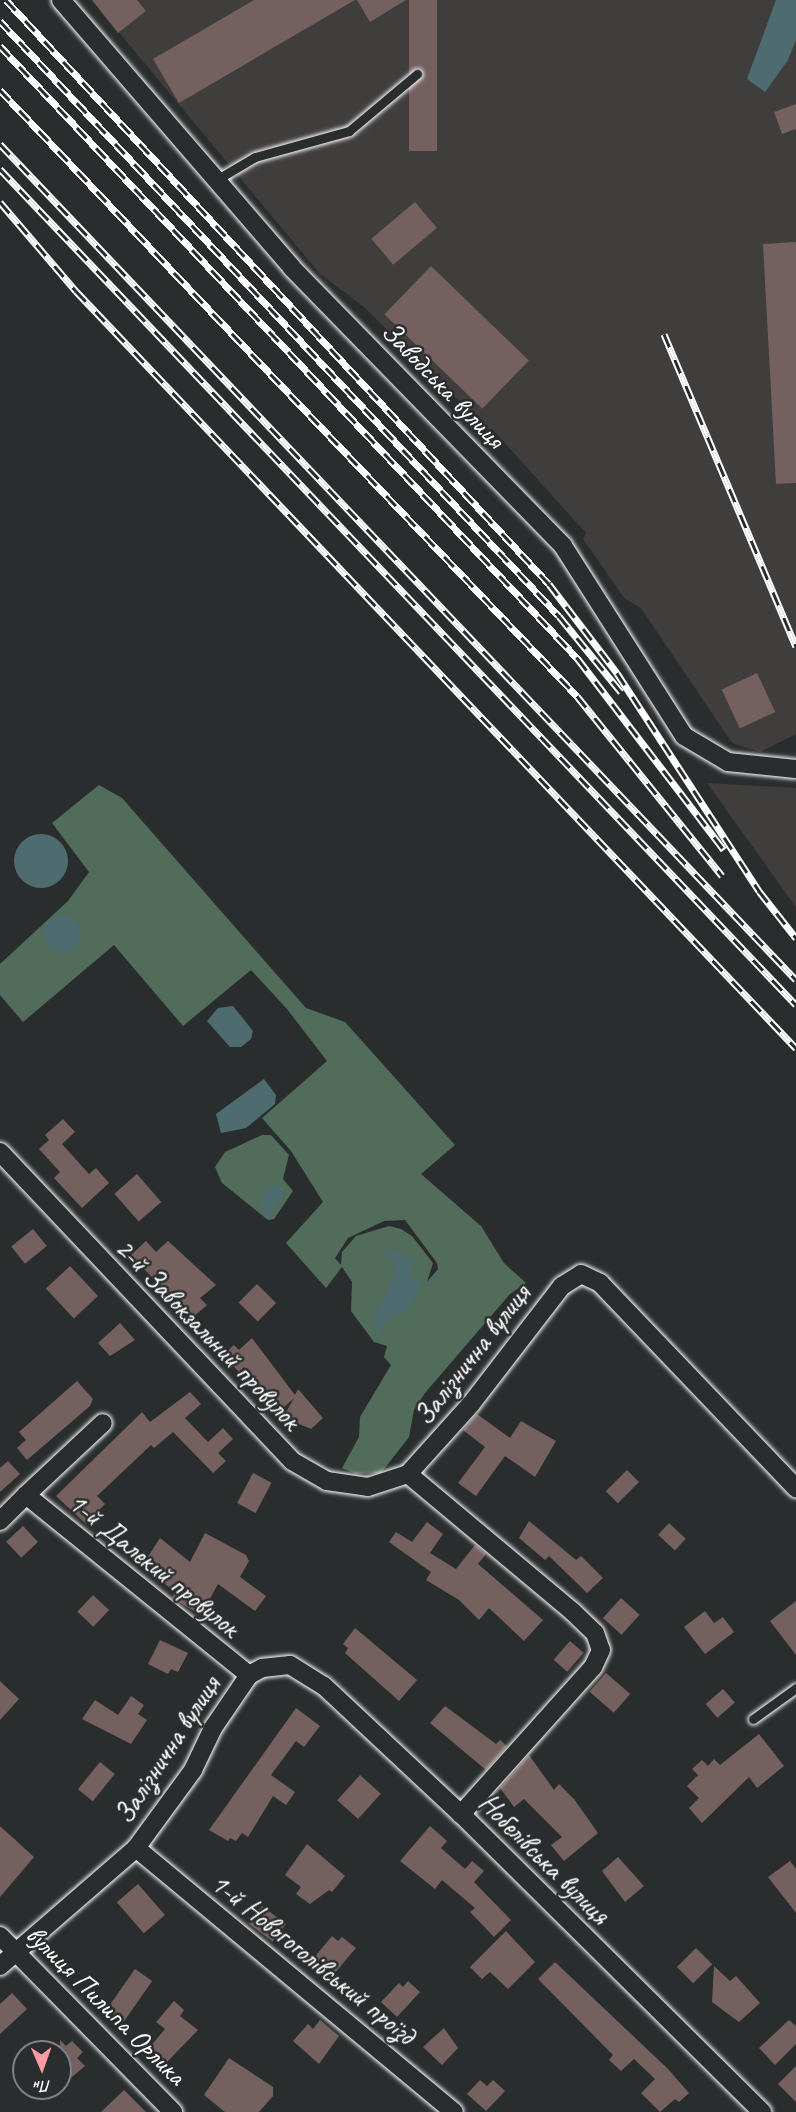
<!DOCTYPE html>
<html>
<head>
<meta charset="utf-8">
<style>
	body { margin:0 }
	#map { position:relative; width:796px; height:2112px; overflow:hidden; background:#2a2d2e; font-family:Caveat,sans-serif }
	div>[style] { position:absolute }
	.built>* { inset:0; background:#403d3d }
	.green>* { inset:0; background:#516c5b }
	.water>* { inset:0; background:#4e6c6f }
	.round { border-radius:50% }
	.building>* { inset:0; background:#74615f; transform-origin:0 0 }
	.roads { filter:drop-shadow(0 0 2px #fff) drop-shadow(0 0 2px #fff) }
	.service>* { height:9px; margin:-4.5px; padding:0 4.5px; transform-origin:4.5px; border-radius:4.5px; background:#2a2d2e }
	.minor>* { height:18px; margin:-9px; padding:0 9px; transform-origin:9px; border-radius:9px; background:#2a2d2e }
	.rail>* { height:7px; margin-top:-3.5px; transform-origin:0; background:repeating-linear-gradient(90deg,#2a2d2e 0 14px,#fff 0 28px); box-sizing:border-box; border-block:2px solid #fff }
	span { translate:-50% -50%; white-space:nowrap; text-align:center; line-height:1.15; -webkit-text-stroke:5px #2a2d2e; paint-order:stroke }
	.street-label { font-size:28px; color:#fff }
	.north { position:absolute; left:12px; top:2040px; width:60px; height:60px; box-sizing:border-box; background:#2a2d2e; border:2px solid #7f8182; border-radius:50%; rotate:178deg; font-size:16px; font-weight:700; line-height:24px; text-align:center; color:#fff }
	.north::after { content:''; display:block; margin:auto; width:21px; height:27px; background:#ff9aa2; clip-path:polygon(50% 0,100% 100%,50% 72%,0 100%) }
</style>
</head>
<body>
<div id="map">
	<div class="built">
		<div style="clip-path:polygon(92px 0,796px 0,796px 734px,760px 752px,732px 743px,641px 608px,625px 599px,583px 539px,586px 533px,493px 430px,485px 427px,363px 306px,320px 274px)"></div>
		<div style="clip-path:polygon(707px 783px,796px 788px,796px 907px)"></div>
	</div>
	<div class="green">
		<div style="clip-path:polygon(evenodd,99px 785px,122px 798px,306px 1008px,345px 1022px,455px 1145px,421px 1174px,481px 1226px,504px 1263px,526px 1283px,510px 1294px,425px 1393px,414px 1410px,409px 1437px,381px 1473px,356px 1474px,342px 1468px,359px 1437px,360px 1417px,391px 1365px,384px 1357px,387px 1346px,374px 1342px,351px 1311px,352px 1282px,342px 1267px,326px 1288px,286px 1243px,323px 1202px,291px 1151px,262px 1118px,327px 1061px,287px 1009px,251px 970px,183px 1026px,114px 945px,23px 1022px,0 995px,0 964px,68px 901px,89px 872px,52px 823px,99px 785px,405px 1220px,437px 1263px,438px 1269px,427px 1282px,433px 1263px,412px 1236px,401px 1229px,389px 1226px,356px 1236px,342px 1252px,341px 1265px,335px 1258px,348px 1238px,384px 1221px,405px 1220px)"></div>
		<div style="clip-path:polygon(262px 1135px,271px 1135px,289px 1155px,283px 1179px,293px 1191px,274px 1219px,268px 1220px,222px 1183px,215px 1167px,225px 1152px)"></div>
	</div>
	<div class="water">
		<div style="clip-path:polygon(776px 0,796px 0,796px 40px,788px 60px,765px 92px,747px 79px)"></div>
		<div class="round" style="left:14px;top:834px;width:54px;height:54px"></div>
		<div class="round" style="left:45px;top:916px;width:36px;height:36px"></div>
		<div style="clip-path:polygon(233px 1006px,253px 1031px,251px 1039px,241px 1047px,230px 1047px,207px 1021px,218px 1008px)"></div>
		<div style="clip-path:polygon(264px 1079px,276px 1095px,275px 1104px,246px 1128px,221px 1133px,216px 1114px)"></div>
		<div style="clip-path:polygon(275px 1184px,283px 1188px,283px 1196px,272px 1209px,272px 1218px,265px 1218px,260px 1197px)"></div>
		<div style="clip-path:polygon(388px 1248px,414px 1260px,409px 1276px,423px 1283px,404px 1315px,393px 1314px,376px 1337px,374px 1322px,396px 1270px,383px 1249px)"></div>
	</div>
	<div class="building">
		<div style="clip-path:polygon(92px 0,137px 0,146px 11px,118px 33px)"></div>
		<div style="clip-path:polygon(254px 0,355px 0,179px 103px,153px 59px)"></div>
		<div style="clip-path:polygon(357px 0,406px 0,370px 22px)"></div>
		<div style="left:409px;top:0;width:28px;height:151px"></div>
		<div style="clip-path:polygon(796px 104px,796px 129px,782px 134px,774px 112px)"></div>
		<div style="left:415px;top:202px;width:34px;height:57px;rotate:50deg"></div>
		<div style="clip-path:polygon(796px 242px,796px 483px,776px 484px,763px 244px)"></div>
		<div style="left:431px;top:266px;width:136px;height:67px;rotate:44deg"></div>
		<div style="left:757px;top:673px;width:43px;height:39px;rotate:65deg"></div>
		<div style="clip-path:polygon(63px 1119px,75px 1132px,62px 1144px,89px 1174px,96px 1168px,109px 1183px,82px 1208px,54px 1178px,60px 1172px,39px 1149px,49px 1140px,45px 1135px)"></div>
		<div style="left:137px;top:1174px;width:37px;height:30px;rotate:49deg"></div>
		<div style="left:33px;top:1229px;width:22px;height:28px;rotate:51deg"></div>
		<div style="clip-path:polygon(146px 1241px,156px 1252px,168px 1241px,216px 1285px,200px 1298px,207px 1305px,191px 1319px,131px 1255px)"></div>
		<div style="left:70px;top:1266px;width:41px;height:33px;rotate:47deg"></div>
		<div style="left:257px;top:1284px;width:27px;height:26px;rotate:45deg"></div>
		<div style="clip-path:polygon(120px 1323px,135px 1340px,110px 1356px,98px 1343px)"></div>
		<div style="clip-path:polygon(252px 1338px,295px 1395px,298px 1389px,323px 1418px,311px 1429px,299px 1424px,296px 1427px,285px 1414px,294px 1398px,281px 1410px,244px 1367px,239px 1372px,223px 1355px,234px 1345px,239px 1350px)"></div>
		<div style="clip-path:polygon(77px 1381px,93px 1399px,90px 1406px,27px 1460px,17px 1448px,26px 1440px,19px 1432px)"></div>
		<div style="clip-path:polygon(190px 1392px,201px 1404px,185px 1418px,208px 1442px,223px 1428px,233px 1439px,218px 1453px,226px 1461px,213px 1473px,173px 1432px,154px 1448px,151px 1445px,97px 1496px,105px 1504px,86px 1524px,56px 1496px,142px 1412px,150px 1422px)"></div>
		<div style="clip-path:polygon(477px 1414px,510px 1438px,521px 1421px,556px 1441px,535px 1477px,505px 1456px,476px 1496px,458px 1483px,485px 1447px,463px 1430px)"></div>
		<div style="clip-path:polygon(8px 1461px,20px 1474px,0 1492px,0 1468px)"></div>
		<div style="left:627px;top:1470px;width:17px;height:30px;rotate:45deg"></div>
		<div style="left:253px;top:1473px;width:21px;height:34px;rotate:28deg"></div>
		<div style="clip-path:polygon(529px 1521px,576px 1560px,581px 1556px,603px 1578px,587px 1593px,549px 1556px,545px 1560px,519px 1538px)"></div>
		<div style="clip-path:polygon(427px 1522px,443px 1534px,430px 1553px,456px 1569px,475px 1545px,486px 1554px,478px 1564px,543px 1620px,524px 1641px,489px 1608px,479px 1620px,459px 1600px,426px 1580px,431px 1572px,389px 1542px,396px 1532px,412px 1542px)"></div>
		<div style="left:669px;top:1523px;width:23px;height:16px;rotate:43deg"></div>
		<div style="left:23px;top:1526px;width:22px;height:23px;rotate:47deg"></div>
		<div style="clip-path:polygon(205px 1533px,246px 1555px,249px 1561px,240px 1577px,266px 1596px,255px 1611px,218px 1584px,201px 1615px,172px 1598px,175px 1592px,142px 1566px,160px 1538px,190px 1562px)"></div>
		<div style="left:93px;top:1595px;width:22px;height:23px;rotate:43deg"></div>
		<div style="left:621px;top:1598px;width:25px;height:27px;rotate:42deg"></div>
		<div style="clip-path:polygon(796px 1601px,796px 1655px,770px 1621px)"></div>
		<div style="clip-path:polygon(705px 1611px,714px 1623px,723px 1617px,734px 1632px,705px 1654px,684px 1627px)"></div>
		<div style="clip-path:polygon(355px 1628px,417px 1680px,399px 1701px,345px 1653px,348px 1648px,343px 1644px)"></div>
		<div style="clip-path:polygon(160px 1640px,188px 1653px,178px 1672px,171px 1669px,168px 1674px,148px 1664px)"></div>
		<div style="left:570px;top:1641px;width:18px;height:25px;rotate:41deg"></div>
		<div style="left:606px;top:1673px;width:32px;height:25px;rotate:41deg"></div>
		<div style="clip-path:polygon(0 1681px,19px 1699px,0 1720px)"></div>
		<div style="left:723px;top:1689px;width:18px;height:23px;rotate:49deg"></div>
		<div style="clip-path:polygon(131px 1696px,144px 1705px,138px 1714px,147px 1720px,131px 1744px,82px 1719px,95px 1700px,118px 1715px)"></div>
		<div style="clip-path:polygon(445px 1706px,496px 1744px,500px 1740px,507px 1746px,486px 1770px,430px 1723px)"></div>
		<div style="clip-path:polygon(296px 1708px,320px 1726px,304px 1747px,296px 1741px,271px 1775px,295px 1792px,286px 1805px,273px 1796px,248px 1837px,242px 1833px,236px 1841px,230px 1838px,228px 1841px,209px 1830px)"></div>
		<div style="clip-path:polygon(759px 1734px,784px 1766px,757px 1788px,749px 1777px,702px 1823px,689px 1808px,699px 1798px,687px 1786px,698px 1775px,692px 1769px,702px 1760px,708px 1766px,714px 1759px,720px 1765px)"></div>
		<div style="clip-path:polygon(529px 1755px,554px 1790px,559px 1784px,574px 1799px,598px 1833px,564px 1861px,551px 1845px,562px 1837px,524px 1799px,514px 1807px,500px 1788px)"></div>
		<div style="left:100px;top:1762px;width:19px;height:35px;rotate:39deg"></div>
		<div style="left:360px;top:1775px;width:28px;height:34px;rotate:42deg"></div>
		<div style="clip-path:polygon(0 1826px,34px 1857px,0 1897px)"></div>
		<div style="clip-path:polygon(430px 1826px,447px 1841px,441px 1848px,465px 1869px,472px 1861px,484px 1871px,474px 1882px,511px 1920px,494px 1937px,470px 1912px,475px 1908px,442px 1880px,435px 1889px,400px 1861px)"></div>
		<div style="clip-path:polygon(307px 1844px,345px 1876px,332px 1892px,329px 1890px,310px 1904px,296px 1894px,301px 1887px,285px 1875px)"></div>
		<div style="clip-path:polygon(618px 1857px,644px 1886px,625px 1902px,602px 1871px)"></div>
		<div style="clip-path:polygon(790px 1861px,796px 1869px,796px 1913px,768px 1877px)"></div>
		<div style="left:138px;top:1884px;width:41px;height:28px;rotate:49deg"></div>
		<div style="left:262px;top:1906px;width:30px;height:22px;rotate:37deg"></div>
		<div style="clip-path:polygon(506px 1931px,535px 1962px,508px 1989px,490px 1972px,482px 1979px,470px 1967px)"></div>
		<div style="clip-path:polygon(332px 1936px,338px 1941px,342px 1937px,356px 1948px,333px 1975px,313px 1959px)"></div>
		<div style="left:696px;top:1948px;width:23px;height:27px;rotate:45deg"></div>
		<div style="clip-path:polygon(555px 1962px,668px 2069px,689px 2093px,679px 2102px,675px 2099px,660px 2112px,641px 2093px,655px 2079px,634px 2059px,621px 2071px,609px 2060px,613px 2055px,538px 1979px)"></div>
		<div style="clip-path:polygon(714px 1966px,730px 1981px,736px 1976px,760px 2003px,739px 2022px,712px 2002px)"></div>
		<div style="left:135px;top:1969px;width:21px;height:50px;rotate:35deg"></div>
		<div style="clip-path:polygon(408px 1981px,420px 1992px,397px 2017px,381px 2002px,399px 1983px,403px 1987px)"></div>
		<div style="clip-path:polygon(12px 1993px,27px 2009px,0 2034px,0 2004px)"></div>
		<div style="clip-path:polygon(174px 2001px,184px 2010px,180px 2016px,198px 2030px,166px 2063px,149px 2048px,165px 2029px,156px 2022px)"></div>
		<div style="clip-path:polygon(320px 2020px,339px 2036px,319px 2064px,293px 2041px,308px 2024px,313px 2029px)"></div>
		<div style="clip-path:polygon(789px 2020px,796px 2026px,796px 2044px,775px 2065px,759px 2048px)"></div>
		<div style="clip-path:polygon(444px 2028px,458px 2048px,442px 2065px,423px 2047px)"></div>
		<div style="clip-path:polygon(60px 2040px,66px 2046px,72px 2041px,83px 2052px,77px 2058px,85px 2066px,60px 2087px)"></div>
		<div style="clip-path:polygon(229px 2058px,273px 2087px,273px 2096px,259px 2112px,225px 2112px,204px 2095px)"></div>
		<div style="clip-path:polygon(796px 2066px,796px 2102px,778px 2084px)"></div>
		<div style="clip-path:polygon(480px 2080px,487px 2086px,493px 2080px,505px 2091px,486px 2111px,467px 2094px)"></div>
		<div style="clip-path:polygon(124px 2090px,146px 2112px,101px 2112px)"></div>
	</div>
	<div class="roads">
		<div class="service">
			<div style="left:216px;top:180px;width:45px;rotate:-30.5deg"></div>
			<div style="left:255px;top:157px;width:98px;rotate:-15.5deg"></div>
			<div style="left:349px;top:131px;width:89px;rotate:-40deg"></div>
			<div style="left:753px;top:1719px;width:53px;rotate:-35.8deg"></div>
		</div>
		<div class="minor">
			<div style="left:61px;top:0;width:354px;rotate:49.2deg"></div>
			<div style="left:292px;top:268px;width:388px;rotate:45.7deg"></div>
			<div style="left:563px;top:546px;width:225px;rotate:57.5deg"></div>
			<div style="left:684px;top:736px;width:51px;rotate:30.6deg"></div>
			<div style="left:728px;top:762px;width:68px;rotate:5.9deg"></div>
			<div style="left:0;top:1152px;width:425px;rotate:46.6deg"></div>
			<div style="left:292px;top:1461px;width:40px;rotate:29.7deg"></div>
			<div style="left:327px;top:1481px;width:41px;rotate:8.3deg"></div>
			<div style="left:368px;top:1487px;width:42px;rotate:-18deg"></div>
			<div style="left:408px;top:1474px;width:94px;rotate:-48deg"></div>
			<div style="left:471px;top:1404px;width:149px;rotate:-52.4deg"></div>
			<div style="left:562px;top:1286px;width:22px;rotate:-32deg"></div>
			<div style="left:581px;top:1274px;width:21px;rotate:25deg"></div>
			<div style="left:600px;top:1283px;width:284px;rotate:46.3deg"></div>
			<div style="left:408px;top:1474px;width:215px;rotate:39.9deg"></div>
			<div style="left:573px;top:1612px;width:30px;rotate:44deg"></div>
			<div style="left:595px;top:1633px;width:18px;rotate:71deg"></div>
			<div style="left:601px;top:1650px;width:19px;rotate:115deg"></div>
			<div style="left:593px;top:1667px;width:198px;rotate:131.9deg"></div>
			<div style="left:26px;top:1495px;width:105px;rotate:-43.1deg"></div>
			<div style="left:0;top:1521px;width:37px;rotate:-45deg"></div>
			<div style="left:26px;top:1495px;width:287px;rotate:38.9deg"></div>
			<div style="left:136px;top:1848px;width:413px;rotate:39.7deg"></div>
			<div style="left:0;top:1936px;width:247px;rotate:45.5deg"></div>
			<div style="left:0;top:1966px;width:180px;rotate:-40.9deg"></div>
			<div style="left:136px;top:1848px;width:97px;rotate:-53.8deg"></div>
			<div style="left:193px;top:1770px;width:47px;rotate:-64.5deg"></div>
			<div style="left:213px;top:1728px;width:64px;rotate:-55.8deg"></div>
			<div style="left:249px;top:1675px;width:15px;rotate:-28deg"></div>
			<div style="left:262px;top:1668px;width:28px;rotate:-6deg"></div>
			<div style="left:290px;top:1665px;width:40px;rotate:32deg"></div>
			<div style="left:324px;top:1686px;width:187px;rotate:43.1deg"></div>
			<div style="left:461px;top:1814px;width:424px;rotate:44.7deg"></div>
		</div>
	</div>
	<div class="rail">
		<div style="left:6px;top:0;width:797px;rotate:47.08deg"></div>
		<div style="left:549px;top:584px;width:112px;rotate:52.6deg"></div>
		<div style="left:617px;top:673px;width:260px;rotate:56.9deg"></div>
		<div style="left:759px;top:891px;width:60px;rotate:51.8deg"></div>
		<div style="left:0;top:21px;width:816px;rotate:46.79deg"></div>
		<div style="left:559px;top:616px;width:98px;rotate:50.8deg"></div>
		<div style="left:0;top:46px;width:843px;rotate:46.68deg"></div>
		<div style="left:578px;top:659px;width:240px;rotate:52.6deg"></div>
		<div style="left:0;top:90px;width:837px;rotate:46.4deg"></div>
		<div style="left:577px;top:696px;width:231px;rotate:51.1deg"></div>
		<div style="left:0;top:144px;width:1154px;rotate:46.4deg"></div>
		<div style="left:0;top:169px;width:1154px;rotate:46.4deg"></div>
		<div style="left:0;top:202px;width:117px;rotate:49.5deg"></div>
		<div style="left:76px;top:291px;width:1045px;rotate:46.44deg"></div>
		<div style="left:664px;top:334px;width:339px;rotate:67.1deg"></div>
	</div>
	<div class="street-label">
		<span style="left:443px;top:385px;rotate:46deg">Заводська вулиця</span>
		<span style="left:208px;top:1334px;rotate:46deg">2-й Завокзальний провулок</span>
		<span style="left:472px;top:1355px;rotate:-52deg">Залізнична вулиця</span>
		<span style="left:154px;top:1565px;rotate:39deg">1-й Далекий провулок</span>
		<span style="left:167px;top:1750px;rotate:-57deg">Залізнична вулиця</span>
		<span style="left:544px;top:1859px;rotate:45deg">Нобелівська вулиця</span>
		<span style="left:313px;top:1959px;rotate:39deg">1-й Новогоголівський проїзд</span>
		<span style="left:106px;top:2005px;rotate:45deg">вулиця Пилипа Орлика</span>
	</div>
	<div class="north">Пн</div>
</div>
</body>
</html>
